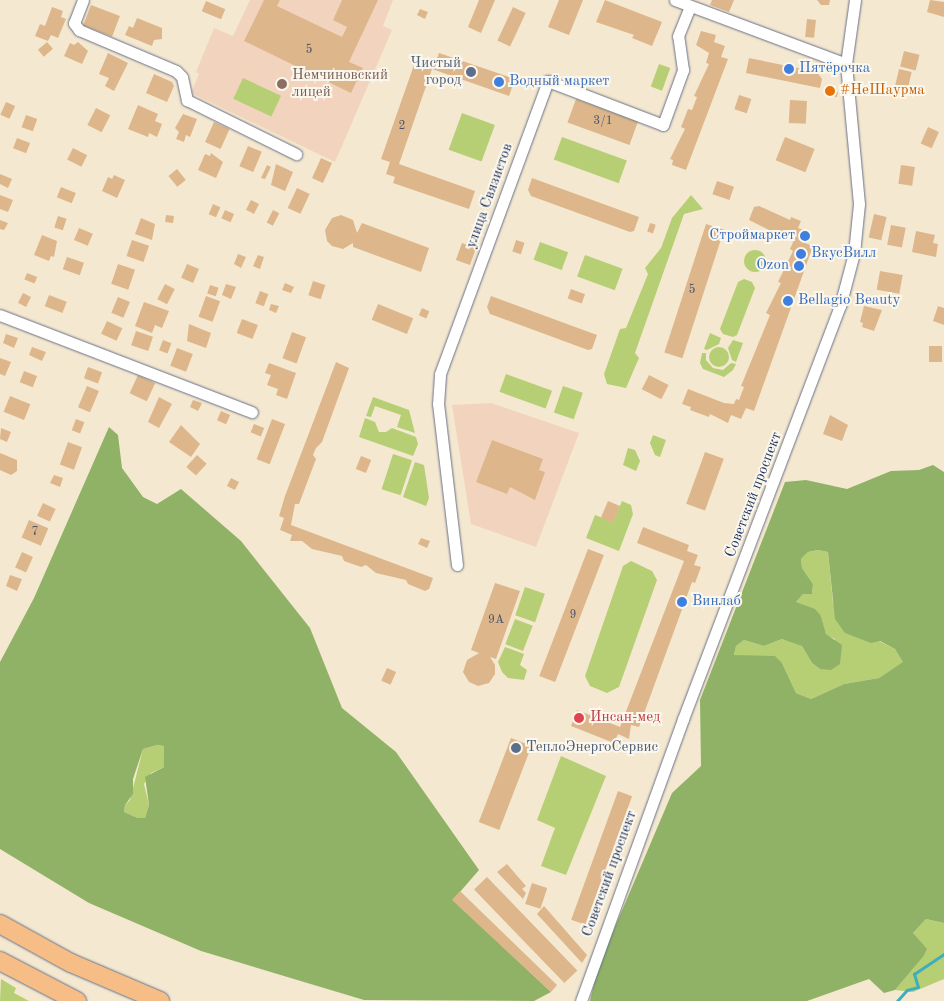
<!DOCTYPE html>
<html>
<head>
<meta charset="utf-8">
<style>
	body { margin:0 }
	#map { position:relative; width:944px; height:1001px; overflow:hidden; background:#f5e8d0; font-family:"Old Standard TT",serif }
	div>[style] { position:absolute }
	.built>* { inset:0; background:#f2d4be }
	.green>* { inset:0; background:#b6cf74; transform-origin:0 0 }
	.round { border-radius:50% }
	.forest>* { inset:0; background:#90b266 }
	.stream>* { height:3px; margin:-1.5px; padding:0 1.5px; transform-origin:1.5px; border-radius:1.5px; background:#3faebc }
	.building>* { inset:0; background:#ddb78b; transform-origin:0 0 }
	.roads { filter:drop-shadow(0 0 1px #677086) drop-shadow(0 0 1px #677086) }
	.minor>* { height:11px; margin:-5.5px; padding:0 5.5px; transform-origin:5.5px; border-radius:5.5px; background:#fff }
	.highway>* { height:18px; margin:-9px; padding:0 9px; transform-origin:9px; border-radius:9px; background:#f6be86 }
	.dots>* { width:14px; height:14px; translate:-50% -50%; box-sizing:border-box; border:2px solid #fbf7ec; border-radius:50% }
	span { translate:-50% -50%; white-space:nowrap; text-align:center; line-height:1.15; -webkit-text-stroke:4px #fbf7ec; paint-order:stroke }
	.number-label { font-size:12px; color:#4c5169 }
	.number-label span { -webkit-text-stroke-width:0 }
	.service-label { font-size:15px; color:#4e5e75 }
	.right { translate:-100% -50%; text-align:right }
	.left { translate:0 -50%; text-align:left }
	.shop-label { font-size:15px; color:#366cbe }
	.education-label { font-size:15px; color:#785e54 }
	.food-label { font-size:15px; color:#c56008 }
	.street-label { font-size:15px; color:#1b2f5e }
	.health-label { font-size:15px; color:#be3a42 }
</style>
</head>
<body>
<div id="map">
	<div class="built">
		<div style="clip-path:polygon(250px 0,393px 0,383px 26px,392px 30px,335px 162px,191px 93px,199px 74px,196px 72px,214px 28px,233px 36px)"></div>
		<div style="clip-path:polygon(491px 403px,579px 433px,536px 547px,471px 524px,452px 405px)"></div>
	</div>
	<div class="green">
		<div style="left:659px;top:64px;width:12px;height:24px;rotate:20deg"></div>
		<div style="left:243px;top:78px;width:42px;height:23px;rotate:25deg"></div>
		<div style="left:462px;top:113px;width:35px;height:39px;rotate:20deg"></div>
		<div style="left:562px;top:137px;width:69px;height:24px;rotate:20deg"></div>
		<div style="clip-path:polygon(691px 195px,703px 209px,684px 214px,635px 353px,639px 358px,626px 388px,607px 384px,604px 374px,620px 329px,626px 328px,648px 274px,645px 268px,661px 248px,672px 218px)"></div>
		<div style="left:540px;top:242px;width:30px;height:19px;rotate:20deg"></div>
		<div class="round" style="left:744px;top:250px;width:22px;height:22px"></div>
		<div style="left:585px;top:255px;width:40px;height:23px;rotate:20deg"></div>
		<div style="clip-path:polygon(744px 279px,752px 282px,755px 288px,737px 335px,733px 337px,723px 334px,720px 329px,738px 282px)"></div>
		<div style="clip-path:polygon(710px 333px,721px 338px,719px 344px,707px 350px,704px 349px)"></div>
		<div style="clip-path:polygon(733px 340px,743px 343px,736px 362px,732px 360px,728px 348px)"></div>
		<div class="round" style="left:709px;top:347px;width:20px;height:20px"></div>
		<div style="clip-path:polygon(702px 353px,706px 353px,706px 360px,713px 368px,723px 370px,731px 363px,736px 364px,733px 370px,724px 377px,703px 369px,700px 363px)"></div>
		<div style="left:506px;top:374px;width:49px;height:19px;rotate:20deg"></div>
		<div style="left:563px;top:386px;width:21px;height:28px;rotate:19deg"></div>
		<div style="clip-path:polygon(373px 397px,409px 410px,415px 433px,397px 427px,401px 415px,375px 406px,371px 417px,366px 416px)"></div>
		<div style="clip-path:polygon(365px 418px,375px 422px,379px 432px,386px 432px,392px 428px,416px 437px,418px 444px,413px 456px,359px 437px)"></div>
		<div style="clip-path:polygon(653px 435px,666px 440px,660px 457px,655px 455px,650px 443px)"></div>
		<div style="clip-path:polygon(628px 448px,635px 450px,640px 461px,636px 471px,623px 465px)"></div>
		<div style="left:393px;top:454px;width:20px;height:37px;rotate:18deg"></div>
		<div style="clip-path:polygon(415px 462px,424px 465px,429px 498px,426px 506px,403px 497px)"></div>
		<div style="clip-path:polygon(622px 501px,631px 505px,633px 514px,619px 551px,586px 538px,595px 515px,613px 522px)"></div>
		<div style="clip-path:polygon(818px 550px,828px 552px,833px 603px,879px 641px,895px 649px,904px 662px,879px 678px,844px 684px,811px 699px,796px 693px,782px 663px,734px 655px,736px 646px,744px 640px,764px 646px,782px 639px,792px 641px,802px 646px,812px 663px,820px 669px,835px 639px,826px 635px,821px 616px,796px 602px,803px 594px,812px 594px,813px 584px,802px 568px,801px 559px,808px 552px)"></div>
		<div style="clip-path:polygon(631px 561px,652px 571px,657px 580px,619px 687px,607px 693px,590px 686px,585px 676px,623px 566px)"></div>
		<div style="left:525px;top:587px;width:21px;height:30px;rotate:19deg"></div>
		<div style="left:515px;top:619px;width:19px;height:27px;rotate:21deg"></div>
		<div style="clip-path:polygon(505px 647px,524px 654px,520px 665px,527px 670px,524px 680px,508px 678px,502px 672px,498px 662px)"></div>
		<div style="clip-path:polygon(157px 745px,164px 746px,164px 767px,151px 773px,144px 784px,149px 805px,145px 818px,138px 818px,124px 812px,125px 805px,130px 800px,143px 749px)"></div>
		<div style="clip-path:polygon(561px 756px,606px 776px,566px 875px,541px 866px,555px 828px,537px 820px)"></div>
		<div style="clip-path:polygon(926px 919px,944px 923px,944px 979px,913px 992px,895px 990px,923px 957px,920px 943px,913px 933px)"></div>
		<div style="clip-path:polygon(1px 979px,16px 988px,14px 993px,29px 1001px,0 1001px)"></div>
	</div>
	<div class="forest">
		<div style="clip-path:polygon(evenodd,109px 427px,118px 435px,122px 468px,143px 497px,157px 504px,181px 489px,241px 541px,310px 628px,342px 708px,396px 752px,479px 870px,453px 900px,551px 992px,534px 1001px,364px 1000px,201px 951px,89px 903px,0 849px,0 662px,34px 598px,109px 427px,157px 745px,164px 746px,164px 767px,145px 777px,149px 805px,145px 818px,138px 818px,124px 812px,125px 805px,133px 794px,133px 779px,143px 749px,157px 745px)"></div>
		<div style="clip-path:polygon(evenodd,933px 465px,944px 472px,944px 923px,926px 919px,913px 933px,927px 949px,923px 957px,895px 990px,884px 993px,869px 979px,807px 1001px,590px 1001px,598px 967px,672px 793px,701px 766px,700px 700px,785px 482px,806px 480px,847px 489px,891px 471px,919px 470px,933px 465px,818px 550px,828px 552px,835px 619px,845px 633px,871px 643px,880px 641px,895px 649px,903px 662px,879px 678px,844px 684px,811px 699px,796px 693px,782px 663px,775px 656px,734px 655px,736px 646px,744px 640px,764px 646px,782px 639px,802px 646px,812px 663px,820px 669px,831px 670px,840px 664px,842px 645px,826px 634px,821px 616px,815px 609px,796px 602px,803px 594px,812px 594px,813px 584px,802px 568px,801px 559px,808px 552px,818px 550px)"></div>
	</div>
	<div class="stream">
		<div style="left:897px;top:1001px;width:15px;rotate:-48deg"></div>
		<div style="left:907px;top:990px;width:11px;rotate:-15deg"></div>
		<div style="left:918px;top:987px;width:14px;rotate:-107deg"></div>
		<div style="left:914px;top:974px;width:36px;rotate:-34deg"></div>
	</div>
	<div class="building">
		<div style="clip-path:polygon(264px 0,280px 0,277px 6px,342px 37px,347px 27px,333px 20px,342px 0,378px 0,349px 62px,363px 68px,351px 93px,244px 41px)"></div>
		<div style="clip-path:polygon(479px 0,495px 0,481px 33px,468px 27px)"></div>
		<div style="clip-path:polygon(559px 0,583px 0,569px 35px,548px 27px)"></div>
		<div style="clip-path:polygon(605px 0,662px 22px,652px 46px,632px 38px,634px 35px,596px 22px)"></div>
		<div style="clip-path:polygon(712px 0,734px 0,729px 12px,710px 5px)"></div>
		<div style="clip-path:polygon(817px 0,830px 0,829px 5px,821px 5px)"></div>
		<div style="clip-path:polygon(930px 0,944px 2px,944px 17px,927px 12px)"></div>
		<div style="left:206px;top:1px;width:21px;height:11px;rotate:23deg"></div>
		<div style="left:91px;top:5px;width:31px;height:22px;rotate:21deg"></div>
		<div style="clip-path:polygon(52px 7px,63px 11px,61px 17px,66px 19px,58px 38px,51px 35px,48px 41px,35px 36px,40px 24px,45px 26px)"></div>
		<div style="left:513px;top:7px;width:14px;height:37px;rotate:25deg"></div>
		<div style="clip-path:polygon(420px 9px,428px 12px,425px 19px,417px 15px)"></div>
		<div style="clip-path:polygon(137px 18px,162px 28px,162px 39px,154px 40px,152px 46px,125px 35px,129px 26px,133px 28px)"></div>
		<div style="left:807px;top:19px;width:9px;height:18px;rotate:6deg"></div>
		<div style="clip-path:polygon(701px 31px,716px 35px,714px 42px,725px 46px,721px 57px,728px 59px,686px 170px,672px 165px,673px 160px,670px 159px,685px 129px,681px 127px,688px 109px,692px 110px,697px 97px,694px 96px,709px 64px,706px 63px,709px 53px,696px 45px)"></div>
		<div style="left:47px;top:42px;width:9px;height:12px;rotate:49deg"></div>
		<div style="clip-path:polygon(78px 42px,88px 51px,82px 64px,64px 56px,70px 43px,74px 45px)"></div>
		<div style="left:904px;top:51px;width:16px;height:16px;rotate:14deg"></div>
		<div style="clip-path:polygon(108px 53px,128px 63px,114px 91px,105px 86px,109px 78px,99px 74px)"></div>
		<div style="clip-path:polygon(439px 53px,515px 79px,509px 96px,432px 69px,399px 164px,475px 191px,469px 209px,393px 183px,395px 177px,386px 174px,390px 162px,381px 159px,414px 65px,423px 68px,426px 58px,436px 61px)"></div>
		<div style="clip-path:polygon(749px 58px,817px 72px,822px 79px,820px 88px,746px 73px)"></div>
		<div style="left:899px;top:69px;width:13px;height:21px;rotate:13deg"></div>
		<div style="clip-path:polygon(154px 74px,172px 82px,174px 86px,167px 102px,146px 93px)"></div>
		<div style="clip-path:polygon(828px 89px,838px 92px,837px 97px,826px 95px)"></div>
		<div style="left:739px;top:95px;width:13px;height:15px;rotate:18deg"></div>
		<div style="left:576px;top:99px;width:66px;height:25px;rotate:20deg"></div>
		<div style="left:790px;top:100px;width:17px;height:23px;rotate:3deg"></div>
		<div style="left:6px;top:102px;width:10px;height:14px;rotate:24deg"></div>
		<div style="clip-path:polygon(138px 105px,158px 114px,155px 121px,162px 124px,157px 137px,149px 133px,148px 137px,128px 129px)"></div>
		<div style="left:96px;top:108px;width:16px;height:19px;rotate:27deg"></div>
		<div style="clip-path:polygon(183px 114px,197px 119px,190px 137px,186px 135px,184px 142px,176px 139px,179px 132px,175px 128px)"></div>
		<div style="left:26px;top:115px;width:12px;height:13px;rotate:20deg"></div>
		<div style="left:214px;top:122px;width:17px;height:22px;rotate:24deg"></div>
		<div style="left:928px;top:127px;width:12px;height:18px;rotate:24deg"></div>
		<div style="left:785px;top:137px;width:32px;height:25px;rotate:22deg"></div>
		<div style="left:17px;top:138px;width:14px;height:11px;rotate:21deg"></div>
		<div style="left:248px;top:146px;width:15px;height:22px;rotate:23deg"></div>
		<div style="left:73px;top:148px;width:16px;height:13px;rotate:27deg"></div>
		<div style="clip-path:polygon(211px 153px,223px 162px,216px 178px,198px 170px,205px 154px,210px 156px)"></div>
		<div style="left:321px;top:158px;width:12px;height:22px;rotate:24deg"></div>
		<div style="clip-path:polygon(276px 164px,293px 172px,285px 191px,271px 185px)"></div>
		<div style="clip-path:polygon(267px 165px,271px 167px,265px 179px,261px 178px)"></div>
		<div style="left:901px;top:165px;width:14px;height:19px;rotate:8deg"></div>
		<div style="left:177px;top:169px;width:14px;height:11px;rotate:51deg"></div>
		<div style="clip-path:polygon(0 174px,12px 179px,8px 188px,0 184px)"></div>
		<div style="clip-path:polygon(114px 175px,125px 180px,117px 198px,102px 191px,108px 177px,112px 179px)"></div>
		<div style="clip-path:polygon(532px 178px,639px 217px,634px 231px,630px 232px,531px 196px,528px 190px)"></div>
		<div style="left:717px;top:181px;width:18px;height:14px;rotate:19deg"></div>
		<div style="left:61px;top:187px;width:16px;height:11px;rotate:22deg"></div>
		<div style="left:297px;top:188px;width:14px;height:22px;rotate:25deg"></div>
		<div style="clip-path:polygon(0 195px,13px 200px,8px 212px,0 209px)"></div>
		<div style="left:251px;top:200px;width:9px;height:11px;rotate:27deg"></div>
		<div style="left:213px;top:204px;width:8px;height:11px;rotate:23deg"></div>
		<div style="clip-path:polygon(759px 206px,790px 220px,791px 217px,801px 221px,798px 228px,809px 232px,805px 243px,813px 246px,754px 411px,746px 408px,741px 419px,731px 415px,728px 423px,710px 414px,709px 417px,690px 410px,691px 407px,682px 404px,688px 389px,724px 403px,734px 404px,736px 399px,739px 400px,744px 387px,741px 386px,770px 315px,766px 313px,781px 283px,778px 282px,793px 251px,790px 249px,794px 240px,789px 238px,790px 235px,776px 230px,775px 233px,749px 220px,754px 207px)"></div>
		<div style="left:225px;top:210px;width:10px;height:9px;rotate:24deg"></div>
		<div style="left:273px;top:210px;width:7px;height:14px;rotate:27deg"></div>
		<div style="left:874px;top:214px;width:13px;height:24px;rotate:13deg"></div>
		<div style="left:166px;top:215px;width:8px;height:7px;rotate:7deg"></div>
		<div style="clip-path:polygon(341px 215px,353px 220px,357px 233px,362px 223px,429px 248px,421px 272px,353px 247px,353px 243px,343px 249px,332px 246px,327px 241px,325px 230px,332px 218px)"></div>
		<div style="left:58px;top:216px;width:9px;height:12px;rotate:18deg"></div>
		<div style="clip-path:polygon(141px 218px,155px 224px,152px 240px,135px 234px)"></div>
		<div style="clip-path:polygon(0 220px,8px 223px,4px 230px,0 229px)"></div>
		<div style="left:650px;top:223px;width:6px;height:9px;rotate:18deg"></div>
		<div style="left:706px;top:224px;width:19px;height:135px;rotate:18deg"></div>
		<div style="left:891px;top:225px;width:15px;height:20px;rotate:11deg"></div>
		<div style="left:79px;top:228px;width:15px;height:13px;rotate:23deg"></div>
		<div style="clip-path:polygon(916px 231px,935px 235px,933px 243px,938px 244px,936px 257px,912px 252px)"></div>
		<div style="clip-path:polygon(42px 235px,57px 241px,54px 257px,51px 256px,49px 261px,34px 255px)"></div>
		<div style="left:132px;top:240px;width:18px;height:17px;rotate:19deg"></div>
		<div style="left:516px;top:240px;width:9px;height:12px;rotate:18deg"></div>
		<div style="left:462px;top:243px;width:15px;height:18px;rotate:20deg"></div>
		<div style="clip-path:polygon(238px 254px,246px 257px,241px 268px,234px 264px)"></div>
		<div style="clip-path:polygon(258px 255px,264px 257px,260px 269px,253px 266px)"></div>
		<div style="left:67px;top:257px;width:18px;height:13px;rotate:19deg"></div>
		<div style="left:118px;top:264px;width:18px;height:21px;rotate:19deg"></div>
		<div style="left:187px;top:264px;width:13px;height:15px;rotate:23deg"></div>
		<div style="left:880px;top:271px;width:23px;height:19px;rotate:10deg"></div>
		<div style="left:27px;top:273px;width:11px;height:7px;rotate:22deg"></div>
		<div style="left:313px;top:281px;width:13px;height:15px;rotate:18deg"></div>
		<div style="clip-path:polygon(285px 283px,294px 287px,291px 293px,282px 290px)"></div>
		<div style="left:165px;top:284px;width:11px;height:17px;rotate:27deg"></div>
		<div style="clip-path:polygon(226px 284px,236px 287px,231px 299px,222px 295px)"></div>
		<div style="left:210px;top:285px;width:9px;height:9px;rotate:18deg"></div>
		<div style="left:571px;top:289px;width:15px;height:10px;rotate:20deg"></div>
		<div style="left:260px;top:291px;width:9px;height:13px;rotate:21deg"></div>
		<div style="left:23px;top:293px;width:9px;height:11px;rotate:27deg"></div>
		<div style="left:49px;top:295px;width:19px;height:12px;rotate:21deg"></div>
		<div style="left:206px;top:296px;width:15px;height:22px;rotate:20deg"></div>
		<div style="clip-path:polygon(491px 296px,597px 335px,592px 349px,588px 350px,490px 314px,487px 307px)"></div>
		<div style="left:118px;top:297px;width:13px;height:17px;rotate:23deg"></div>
		<div style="clip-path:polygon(144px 302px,169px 311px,162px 328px,155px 325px,152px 333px,135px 326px)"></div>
		<div style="clip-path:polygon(271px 304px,279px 306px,276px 313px,269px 310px)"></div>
		<div style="left:378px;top:304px;width:38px;height:17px;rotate:22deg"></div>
		<div style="clip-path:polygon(864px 306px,882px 310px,874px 331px,862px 327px,863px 323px,860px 322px)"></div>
		<div style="clip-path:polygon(938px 306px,944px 308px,944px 325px,933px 321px)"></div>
		<div style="left:422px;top:308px;width:8px;height:8px;rotate:23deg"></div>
		<div style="left:242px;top:319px;width:17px;height:15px;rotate:21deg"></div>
		<div style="left:107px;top:321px;width:17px;height:14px;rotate:25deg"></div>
		<div style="clip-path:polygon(189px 324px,211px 333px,206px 348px,187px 341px)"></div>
		<div style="left:136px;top:331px;width:18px;height:15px;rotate:19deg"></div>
		<div style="left:292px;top:332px;width:15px;height:28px;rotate:20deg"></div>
		<div style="clip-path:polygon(6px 334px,18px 338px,14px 348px,3px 343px)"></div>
		<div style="left:163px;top:340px;width:9px;height:11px;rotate:21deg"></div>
		<div style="left:929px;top:346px;width:13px;height:16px"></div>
		<div style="clip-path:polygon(32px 347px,46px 352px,42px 361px,29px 355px)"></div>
		<div style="left:177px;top:348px;width:17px;height:19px;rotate:21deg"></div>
		<div style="clip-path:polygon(0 358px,11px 362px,5px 376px,0 374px)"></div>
		<div style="clip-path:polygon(336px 362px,349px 368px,322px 442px,316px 448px,313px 455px,316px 459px,299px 504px,295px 504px,291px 525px,433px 578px,429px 589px,425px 591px,408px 584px,406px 580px,376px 573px,366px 565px,361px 567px,344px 561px,342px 556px,312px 549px,302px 541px,290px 541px,292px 535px,280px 530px,284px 518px,279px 516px,285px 496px)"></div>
		<div style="clip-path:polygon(269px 363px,296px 373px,287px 399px,276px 395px,278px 389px,267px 385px,271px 375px,265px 373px)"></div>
		<div style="left:88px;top:367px;width:15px;height:12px;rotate:20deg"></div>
		<div style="left:24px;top:371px;width:14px;height:12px;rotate:21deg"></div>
		<div style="left:138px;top:375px;width:19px;height:20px;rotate:25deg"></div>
		<div style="left:649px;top:375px;width:22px;height:16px;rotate:27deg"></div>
		<div style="left:87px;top:386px;width:13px;height:23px;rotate:23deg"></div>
		<div style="left:10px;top:396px;width:22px;height:17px;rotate:22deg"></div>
		<div style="clip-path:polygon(159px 397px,172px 404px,159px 428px,148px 422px)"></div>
		<div style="clip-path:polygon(193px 400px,202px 403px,198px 411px,190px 407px)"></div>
		<div style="left:221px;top:411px;width:10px;height:10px;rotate:24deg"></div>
		<div style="clip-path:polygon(830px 415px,848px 425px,842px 441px,823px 434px)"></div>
		<div style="left:76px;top:419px;width:9px;height:12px;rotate:21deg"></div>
		<div style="left:272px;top:419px;width:14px;height:43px;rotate:21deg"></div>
		<div style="left:254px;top:424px;width:11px;height:9px;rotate:22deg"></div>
		<div style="clip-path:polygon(181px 425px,200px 444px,191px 457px,169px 442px)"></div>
		<div style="clip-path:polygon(1px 428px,11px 432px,7px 442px,0 439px)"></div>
		<div style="clip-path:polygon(492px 440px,543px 459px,539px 470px,545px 472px,535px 500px,510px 487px,507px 494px,476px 482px)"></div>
		<div style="left:68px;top:442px;width:15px;height:24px;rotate:20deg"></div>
		<div style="left:705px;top:452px;width:20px;height:55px;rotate:20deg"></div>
		<div style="clip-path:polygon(0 453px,17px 460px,17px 471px,11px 475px,0 470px)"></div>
		<div style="left:197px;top:455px;width:13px;height:16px;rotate:42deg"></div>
		<div style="left:361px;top:456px;width:11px;height:14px;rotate:22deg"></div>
		<div style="clip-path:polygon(54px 475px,63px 478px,60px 487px,50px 483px)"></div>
		<div style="left:231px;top:478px;width:9px;height:9px;rotate:27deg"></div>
		<div style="left:608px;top:501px;width:13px;height:18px;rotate:23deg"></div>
		<div style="left:43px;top:503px;width:14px;height:14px;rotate:25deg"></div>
		<div style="left:29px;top:520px;width:21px;height:19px;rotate:23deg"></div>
		<div style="clip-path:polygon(643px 527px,689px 545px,687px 551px,698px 555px,694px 565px,701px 567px,695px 583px,692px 582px,639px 727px,631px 725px,629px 739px,618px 734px,614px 743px,571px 726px,577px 710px,620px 727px,684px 561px,637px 543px)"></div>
		<div style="clip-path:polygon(421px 538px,430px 541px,427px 548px,418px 544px)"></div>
		<div style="left:588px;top:549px;width:17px;height:136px;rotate:21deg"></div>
		<div style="left:22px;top:552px;width:12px;height:17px;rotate:24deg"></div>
		<div style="clip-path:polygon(10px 575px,22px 579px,17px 591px,6px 586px)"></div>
		<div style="clip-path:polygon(495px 583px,520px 591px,496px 659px,490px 657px,495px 665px,495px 674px,489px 683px,478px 686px,469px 682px,463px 672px,467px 660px,479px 653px,471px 650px)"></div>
		<div style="left:387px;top:668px;width:10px;height:14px;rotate:24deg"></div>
		<div style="left:511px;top:738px;width:22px;height:90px;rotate:21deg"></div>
		<div style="left:618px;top:791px;width:15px;height:137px;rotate:20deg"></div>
		<div style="clip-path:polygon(507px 864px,526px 886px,522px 889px,526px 893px,523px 899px,497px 872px)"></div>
		<div style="left:487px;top:877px;width:130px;height:18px;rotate:46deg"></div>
		<div style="left:532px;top:883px;width:16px;height:22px;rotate:18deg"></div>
		<div style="clip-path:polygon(460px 891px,557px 985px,551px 992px,452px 900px)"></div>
		<div style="clip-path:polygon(544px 906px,587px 955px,582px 963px,537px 914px)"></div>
	</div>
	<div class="roads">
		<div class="minor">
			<div style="left:83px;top:0;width:25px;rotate:111deg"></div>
			<div style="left:74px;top:23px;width:9px;rotate:54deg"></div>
			<div style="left:79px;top:30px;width:105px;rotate:22.9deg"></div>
			<div style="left:176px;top:71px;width:8px;rotate:45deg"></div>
			<div style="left:182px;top:77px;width:24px;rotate:78deg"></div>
			<div style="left:187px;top:100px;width:122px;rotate:26.4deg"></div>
			<div style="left:675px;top:0;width:183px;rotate:20.5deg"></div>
			<div style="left:0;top:315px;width:270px;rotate:21.1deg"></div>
			<div style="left:457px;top:565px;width:162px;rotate:-96.7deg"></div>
			<div style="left:438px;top:404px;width:30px;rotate:-86deg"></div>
			<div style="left:440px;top:374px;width:312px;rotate:-69.8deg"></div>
			<div style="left:548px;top:81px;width:123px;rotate:20.9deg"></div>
			<div style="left:663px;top:125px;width:59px;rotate:-70deg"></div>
			<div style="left:683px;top:70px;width:34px;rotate:-98deg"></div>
			<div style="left:678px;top:36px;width:32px;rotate:-68deg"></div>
			<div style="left:581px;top:1001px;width:300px;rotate:-70.1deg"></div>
			<div style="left:683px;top:719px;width:442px;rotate:-69.2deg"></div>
			<div style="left:840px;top:306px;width:55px;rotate:-75.2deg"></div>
			<div style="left:854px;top:253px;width:49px;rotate:-84.2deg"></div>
			<div style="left:859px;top:204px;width:141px;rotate:-95.3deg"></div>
			<div style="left:846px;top:64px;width:65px;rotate:-82deg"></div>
		</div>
		<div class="highway">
			<div style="left:0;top:924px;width:81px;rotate:28.8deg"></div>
			<div style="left:71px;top:963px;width:97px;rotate:23.1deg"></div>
			<div style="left:0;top:961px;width:87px;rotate:27.5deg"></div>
		</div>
	</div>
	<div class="dots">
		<div style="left:789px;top:69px;background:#3f7fe0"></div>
		<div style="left:471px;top:72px;background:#5c6f8a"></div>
		<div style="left:499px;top:82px;background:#3f7fe0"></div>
		<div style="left:282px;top:84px;background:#8d6e63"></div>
		<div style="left:830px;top:91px;background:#e8710a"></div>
		<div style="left:805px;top:236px;background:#3f7fe0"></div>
		<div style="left:801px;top:254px;background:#3f7fe0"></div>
		<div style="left:799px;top:266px;background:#3f7fe0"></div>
		<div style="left:788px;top:301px;background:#3f7fe0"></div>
		<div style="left:682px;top:602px;background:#3f7fe0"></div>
		<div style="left:579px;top:718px;background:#e0444e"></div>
		<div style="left:516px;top:748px;background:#5c6f8a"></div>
	</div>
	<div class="number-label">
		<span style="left:309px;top:51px">5</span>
		<span style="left:603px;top:122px">3/1</span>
		<span style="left:402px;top:127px">2</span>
		<span style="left:692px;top:291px">5</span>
		<span style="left:35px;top:533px">7</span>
		<span style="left:573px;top:616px">9</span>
		<span style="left:496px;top:621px">9А</span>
	</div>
	<div class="service-label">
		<span class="right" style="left:461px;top:72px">Чистый<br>город</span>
		<span class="left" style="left:526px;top:748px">ТеплоЭнергоСервис</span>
	</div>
	<div class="shop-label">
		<span class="left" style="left:799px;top:69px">Пятёрочка</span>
		<span class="left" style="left:509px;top:82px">Водный маркет</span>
		<span class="right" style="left:795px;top:236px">Строймаркет</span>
		<span class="left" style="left:811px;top:254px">ВкусВилл</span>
		<span class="right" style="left:789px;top:266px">Ozon</span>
		<span class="left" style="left:798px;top:301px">Bellagio Beauty</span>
		<span class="left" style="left:692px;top:602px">Винлаб</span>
	</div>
	<div class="education-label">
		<span class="left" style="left:292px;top:84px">Немчиновский<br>лицей</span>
	</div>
	<div class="food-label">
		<span class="left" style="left:840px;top:91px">#НеШаурма</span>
	</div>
	<div class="street-label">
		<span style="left:490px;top:196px;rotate:-70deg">улица Связистов</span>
		<span style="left:754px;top:495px;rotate:-69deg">Советский проспект</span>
		<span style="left:610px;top:874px;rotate:-70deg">Советский проспект</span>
	</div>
	<div class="health-label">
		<span class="left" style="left:590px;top:718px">Инсан-мед</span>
	</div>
</div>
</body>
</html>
